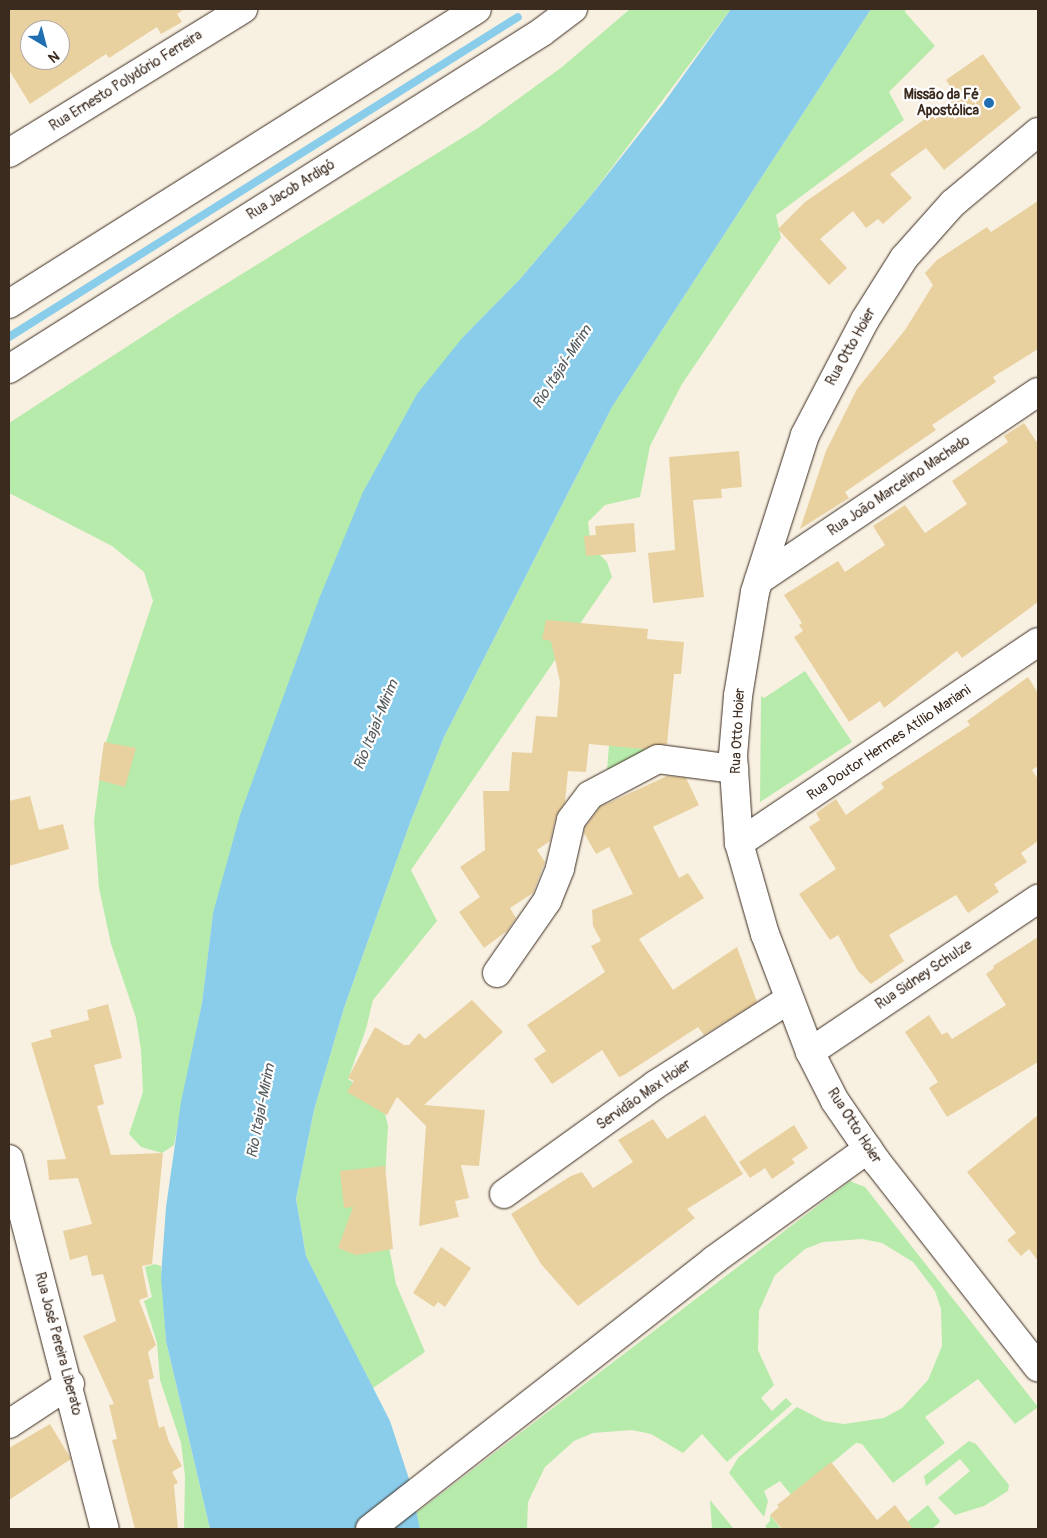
<!DOCTYPE html>
<html>
<head>
<meta charset="utf-8">
<style>
	body { margin:0 }
	#map { position:relative; width:1047px; height:1538px; overflow:hidden; background:#f8f1e2; font-family:Pangolin,sans-serif }
	div>[style] { position:absolute }
	.green>* { inset:0; background:#b7ebac }
	.water>* { inset:0; background:#8acdeb }
	.stream>* { height:8px; margin:-4px; padding:0 4px; transform-origin:4px; border-radius:4px; background:#8acdeb }
	.building>* { inset:0; background:#e9d09f }
	.roads { filter:drop-shadow(0 0 1px #3b2a1e) drop-shadow(0 0 1px #3b2a1e) }
	.minor>* { height:28px; margin:-14px; padding:0 14px; transform-origin:14px; border-radius:14px; background:#fff }
	.major>* { height:28px; margin:-14px; padding:0 14px; transform-origin:14px; border-radius:14px; background:#fff }
	.dots>* { width:14px; height:14px; translate:-50% -50%; box-sizing:border-box; border:2px solid #fff; border-radius:50% }
	span { translate:-50% -50%; white-space:nowrap; text-align:center; line-height:1.15; -webkit-text-stroke:4.5px #fff; paint-order:stroke }
	.street-label { font-size:14px; color:#3b2a1e }
	.poi-label { font-size:14px; color:#3b2a1e; font-weight:700 }
	.right { translate:-100% -50%; text-align:right }
	.water-label { font-size:15px; color:#535b5c; font-style:italic }
	.frame { position:absolute; inset:0; border:10px solid #3b2a1e; pointer-events:none }
	.north { position:absolute; left:20px; top:20px; width:50px; height:50px; box-sizing:border-box; background:#fff; border:1px solid #b1aaa5; border-radius:50%; rotate:143deg; font-size:14px; font-weight:700; line-height:20px; text-align:center; color:#3b2a1e }
	.north::after { content:''; display:block; margin:auto; width:18px; height:22px; background:#1f6fb2; clip-path:polygon(50% 0,100% 100%,50% 72%,0 100%) }
</style>
</head>
<body>
<div id="map">
	<div class="green">
		<div style="clip-path:polygon(630px 9px,731px 9px,589px 198px,520px 279px,463px 337px,213px 913px,202px 1003px,174px 1145px,162px 1153px,141px 1147px,129px 1134px,143px 1092px,141px 1050px,136px 1018px,111px 944px,99px 888px,94px 821px,103px 751px,153px 601px,144px 572px,112px 546px,9px 493px,9px 423px,185px 309px,478px 128px,562px 67px)"></div>
		<div style="clip-path:polygon(871px 9px,906px 9px,905px 12px,935px 46px,889px 92px,904px 120px,776px 215px,781px 238px,682px 384px,650px 446px,640px 497px,605px 505px,588px 522px,591px 546px,607px 562px,612px 577px,411px 870px,437px 921px,373px 1000px,366px 1029px,348px 1079px,382px 1101px,388px 1126px,383px 1214px,396px 1284px,425px 1352px,373px 1388px,306px 1256px,296px 1199px,314px 1110px,344px 1008px,410px 823px,444px 737px,612px 407px)"></div>
		<div style="clip-path:polygon(805px 671px,852px 742px,760px 802px,761px 696px,764px 698px)"></div>
		<div style="clip-path:polygon(609px 745px,658px 750px,607px 771px)"></div>
		<div style="clip-path:polygon(850px 1181px,865px 1187px,1038px 1407px,1015px 1424px,978px 1379px,925px 1417px,945px 1443px,893px 1483px,862px 1444px,856px 1443px,792px 1496px,780px 1481px,764px 1491px,768px 1501px,764px 1517px,729px 1473px,738px 1458px,797px 1407px,824px 1421px,844px 1424px,884px 1418px,902px 1408px,928px 1380px,942px 1346px,941px 1309px,935px 1291px,913px 1262px,882px 1243px,862px 1239px,823px 1242px,805px 1249px,775px 1275px,759px 1311px,758px 1350px,774px 1385px,761px 1398px,772px 1411px,786px 1398px,792px 1404px,727px 1462px,702px 1434px,683px 1453px,651px 1434px,632px 1430px,593px 1433px,574px 1441px,545px 1467px,528px 1502px,527px 1529px,420px 1529px,416px 1513px)"></div>
		<div style="clip-path:polygon(155px 1264px,161px 1266px,166px 1341px,210px 1529px,184px 1529px,185px 1476px,181px 1443px,160px 1380px,157px 1343px,144px 1301px,152px 1297px,145px 1267px)"></div>
		<div style="clip-path:polygon(969px 1441px,976px 1444px,1009px 1485px,1008px 1491px,984px 1506px,955px 1515px,938px 1498px,970px 1471px,960px 1459px,926px 1486px,924px 1476px)"></div>
		<div style="clip-path:polygon(710px 1500px,734px 1529px,712px 1529px)"></div>
		<div style="clip-path:polygon(928px 1505px,940px 1521px,938px 1524px,932px 1529px,913px 1529px,907px 1522px)"></div>
		<div style="clip-path:polygon(770px 1515px,781px 1529px,768px 1529px,765px 1526px,770px 1521px)"></div>
	</div>
	<div class="water">
		<div style="clip-path:polygon(731px 9px,871px 9px,612px 407px,564px 501px,444px 737px,410px 823px,344px 1008px,314px 1110px,296px 1199px,306px 1256px,390px 1421px,410px 1482px,420px 1529px,210px 1529px,166px 1341px,161px 1277px,166px 1207px,181px 1102px,202px 1003px,213px 913px,240px 815px,319px 599px,363px 492px,417px 394px,463px 337px,520px 279px,589px 198px,663px 104px)"></div>
	</div>
	<div class="stream">
		<div style="left:9px;top:337px;width:601px;rotate:-32.16deg"></div>
	</div>
	<div class="building">
		<div style="clip-path:polygon(evenodd,9px 9px,185px 9px,177px 14px,182px 22px,161px 34px,157px 27px,109px 58px,106px 54px,30px 104px,9px 70px,9px 9px,30px 30px,60px 30px,60px 60px,30px 60px,30px 30px)"></div>
		<div style="clip-path:polygon(983px 54px,1021px 108px,944px 170px,926px 148px,890px 174px,912px 198px,883px 224px,878px 219px,866px 228px,853px 211px,820px 239px,847px 268px,829px 285px,778px 229px,805px 202px,957px 97px,946px 80px)"></div>
		<div style="clip-path:polygon(1038px 201px,1038px 349px,993px 377px,996px 382px,932px 425px,936px 430px,845px 492px,849px 498px,800px 529px,826px 451px,857px 389px,905px 330px,933px 285px,925px 273px,937px 260px,987px 227px,991px 232px)"></div>
		<div style="clip-path:polygon(1024px 423px,1038px 444px,1038px 602px,962px 658px,957px 651px,884px 708px,880px 701px,849px 722px,794px 637px,803px 631px,799px 625px,802px 623px,784px 595px,838px 561px,845px 572px,885px 545px,873px 526px,905px 505px,925px 533px,967px 504px,952px 481px,1008px 442px,1004px 436px)"></div>
		<div style="clip-path:polygon(739px 451px,742px 487px,721px 489px,722px 498px,693px 500px,704px 597px,653px 603px,648px 553px,675px 550px,669px 457px)"></div>
		<div style="clip-path:polygon(634px 523px,636px 552px,586px 556px,584px 536px,596px 535px,595px 526px)"></div>
		<div style="clip-path:polygon(546px 620px,648px 629px,647px 639px,684px 642px,681px 674px,674px 674px,667px 744px,644px 749px,589px 744px,586px 772px,568px 771px,565px 802px,556px 816px,550px 841px,537px 850px,545px 862px,533px 893px,510px 908px,516px 918px,507px 931px,484px 948px,459px 912px,480px 897px,460px 867px,485px 850px,483px 791px,509px 791px,512px 752px,532px 753px,536px 716px,557px 717px,560px 682px,551px 641px,542px 639px)"></div>
		<div style="clip-path:polygon(1028px 677px,1038px 693px,1038px 766px,1032px 770px,1038px 779px,1038px 841px,1021px 853px,1027px 862px,994px 884px,999px 892px,968px 913px,956px 895px,889px 935px,904px 961px,871px 984px,858px 971px,838px 935px,830px 940px,799px 894px,836px 869px,809px 827px,820px 820px,816px 813px,836px 799px,846px 815px,884px 788px,881px 783px,970px 725px,967px 721px)"></div>
		<div style="clip-path:polygon(104px 742px,136px 748px,125px 787px,99px 780px)"></div>
		<div style="clip-path:polygon(667px 776px,686px 778px,699px 805px,653px 827px,679px 878px,688px 873px,704px 898px,639px 939px,673px 990px,737px 947px,757px 1002px,704px 1035px,698px 1027px,624px 1075px,619px 1077px,602px 1050px,552px 1084px,534px 1059px,546px 1051px,527px 1025px,605px 972px,591px 946px,601px 941px,593px 926px,592px 910px,633px 894px,609px 847px,596px 854px,584px 833px,585px 827px,600px 807px)"></div>
		<div style="clip-path:polygon(30px 796px,39px 830px,63px 824px,69px 849px,9px 866px,9px 801px)"></div>
		<div style="clip-path:polygon(1038px 937px,1038px 1062px,947px 1117px,929px 1088px,938px 1082px,905px 1032px,929px 1015px,942px 1035px,947px 1032px,952px 1039px,1006px 1005px,986px 974px,994px 968px,993px 966px)"></div>
		<div style="clip-path:polygon(472px 1000px,503px 1032px,424px 1105px,485px 1110px,479px 1166px,461px 1165px,469px 1198px,455px 1201px,459px 1217px,419px 1226px,426px 1126px,397px 1097px,387px 1115px,347px 1092px,354px 1081px,348px 1078px,375px 1027px,404px 1045px,409px 1045px,419px 1033px,425px 1039px)"></div>
		<div style="clip-path:polygon(108px 1004px,122px 1058px,94px 1065px,104px 1104px,97px 1106px,111px 1155px,163px 1153px,152px 1264px,142px 1266px,148px 1297px,139px 1300px,156px 1345px,148px 1352px,154px 1378px,148px 1380px,159px 1428px,164px 1426px,169px 1442px,182px 1466px,172px 1472px,178px 1483px,174px 1485px,178px 1529px,135px 1529px,112px 1440px,117px 1439px,109px 1405px,114px 1404px,83px 1336px,116px 1321px,103px 1274px,92px 1276px,87px 1255px,70px 1260px,63px 1231px,92px 1224px,78px 1178px,49px 1180px,47px 1160px,66px 1159px,31px 1043px,52px 1037px,50px 1030px,89px 1020px,87px 1010px)"></div>
		<div style="clip-path:polygon(705px 1115px,743px 1174px,687px 1209px,695px 1218px,578px 1306px,541px 1264px,511px 1214px,571px 1176px,582px 1172px,593px 1188px,633px 1162px,618px 1140px,653px 1119px,667px 1139px)"></div>
		<div style="clip-path:polygon(1038px 1115px,1038px 1261px,1029px 1249px,1021px 1256px,1007px 1240px,1016px 1233px,967px 1172px)"></div>
		<div style="clip-path:polygon(794px 1125px,808px 1148px,792px 1159px,795px 1163px,772px 1179px,765px 1168px,750px 1178px,739px 1162px)"></div>
		<div style="clip-path:polygon(385px 1166px,393px 1249px,356px 1255px,338px 1248px,353px 1207px,344px 1208px,340px 1171px)"></div>
		<div style="clip-path:polygon(441px 1247px,471px 1268px,445px 1307px,438px 1302px,434px 1307px,413px 1293px)"></div>
		<div style="clip-path:polygon(50px 1424px,71px 1459px,9px 1500px,9px 1448px)"></div>
		<div style="clip-path:polygon(831px 1462px,877px 1520px,895px 1505px,913px 1529px,782px 1529px,770px 1515px,779px 1507px,777px 1505px)"></div>
	</div>
	<div class="roads">
		<div class="minor">
			<div style="left:1038px;top:132px;width:111px;rotate:140.1deg"></div>
			<div style="left:953px;top:203px;width:74px;rotate:131.7deg"></div>
			<div style="left:904px;top:258px;width:73px;rotate:122.2deg"></div>
			<div style="left:865px;top:320px;width:130px;rotate:117.6deg"></div>
			<div style="left:805px;top:435px;width:165px;rotate:107.7deg"></div>
			<div style="left:755px;top:592px;width:105px;rotate:99.3deg"></div>
			<div style="left:738px;top:696px;width:59px;rotate:94.8deg"></div>
			<div style="left:733px;top:755px;width:88px;rotate:86.1deg"></div>
			<div style="left:739px;top:843px;width:95px;rotate:74.1deg"></div>
			<div style="left:765px;top:934px;width:126px;rotate:69.1deg"></div>
			<div style="left:810px;top:1052px;width:55px;rotate:63deg"></div>
			<div style="left:835px;top:1101px;width:74px;rotate:55.5deg"></div>
			<div style="left:877px;top:1162px;width:261px;rotate:51.9deg"></div>
			<div style="left:9px;top:153px;width:275px;rotate:-31.6deg"></div>
			<div style="left:759px;top:580px;width:336px;rotate:-34deg"></div>
			<div style="left:739px;top:843px;width:360px;rotate:-33.9deg"></div>
			<div style="left:497px;top:973px;width:88px;rotate:-55.2deg"></div>
			<div style="left:547px;top:901px;width:35px;rotate:-68deg"></div>
			<div style="left:560px;top:868px;width:49px;rotate:-77.1deg"></div>
			<div style="left:571px;top:820px;width:31px;rotate:-53deg"></div>
			<div style="left:590px;top:795px;width:77px;rotate:-27.9deg"></div>
			<div style="left:658px;top:759px;width:77px;rotate:7.5deg"></div>
			<div style="left:810px;top:1052px;width:275px;rotate:-33.9deg"></div>
			<div style="left:504px;top:1194px;width:186px;rotate:-35.8deg"></div>
			<div style="left:655px;top:1085px;width:158px;rotate:-32.6deg"></div>
			<div style="left:9px;top:1424px;width:73px;rotate:-33.3deg"></div>
			<div style="left:370px;top:1529px;width:437px;rotate:-38deg"></div>
			<div style="left:714px;top:1260px;width:190px;rotate:-35.8deg"></div>
		</div>
		<div class="major">
			<div style="left:9px;top:304px;width:553px;rotate:-32.22deg"></div>
			<div style="left:9px;top:369px;width:631px;rotate:-32.3deg"></div>
			<div style="left:542px;top:32px;width:39px;rotate:-37deg"></div>
			<div style="left:9px;top:1159px;width:382px;rotate:75.5deg"></div>
		</div>
	</div>
	<div class="dots">
		<div style="left:989px;top:103px;background:#1f6fb2"></div>
	</div>
	<div class="street-label">
		<span style="left:126px;top:81px;rotate:-32deg">Rua Ernesto Polydório Ferreira</span>
		<span style="left:291px;top:190px;rotate:-32deg">Rua Jacob Ardigó</span>
		<span style="left:851px;top:347px;rotate:-61deg">Rua Otto Hoier</span>
		<span style="left:899px;top:486px;rotate:-34deg">Rua João Marcelino Machado</span>
		<span style="left:738px;top:731px;rotate:-87deg">Rua Otto Hoier</span>
		<span style="left:889px;top:743px;rotate:-34deg">Rua Doutor Hermes Atílio Mariani</span>
		<span style="left:924px;top:975px;rotate:-34deg">Rua Sidney Schulze</span>
		<span style="left:644px;top:1095px;rotate:-35deg">Servidão Max Hoier</span>
		<span style="left:854px;top:1126px;rotate:57deg">Rua Otto Hoier</span>
		<span style="left:58px;top:1344px;rotate:75deg">Rua José Pereira Liberato</span>
	</div>
	<div class="poi-label">
		<span class="right" style="left:979px;top:103px">Missão da Fé<br>Apostólica</span>
	</div>
	<div class="water-label">
		<span style="left:562px;top:367px;rotate:-57deg">Rio Itajaí-Mirim</span>
		<span style="left:376px;top:725px;rotate:-68deg">Rio Itajaí-Mirim</span>
		<span style="left:261px;top:1111px;rotate:-79deg">Rio Itajaí-Mirim</span>
	</div>
	<div class="frame"></div>
	<div class="north">N</div>
</div>
</body>
</html>
